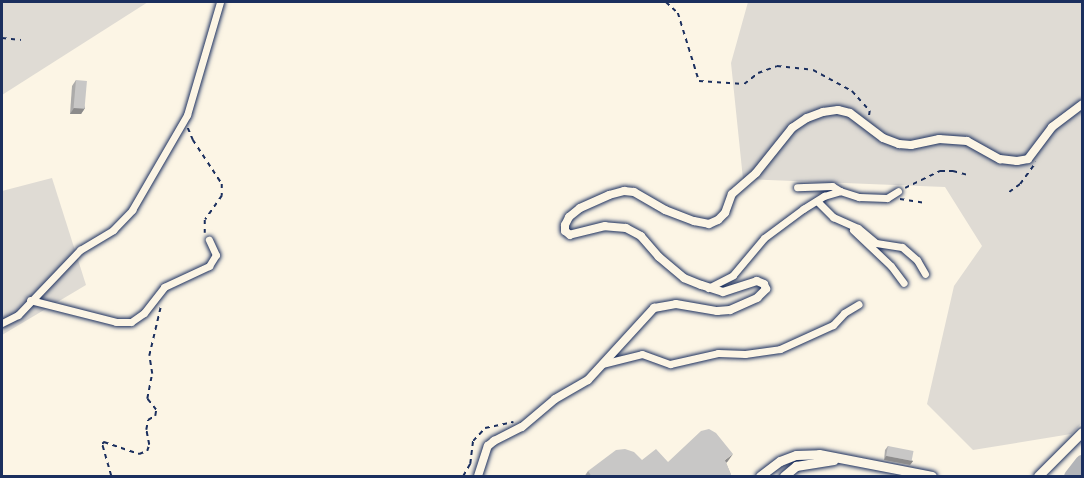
<!DOCTYPE html>
<html>
<head>
<meta charset="utf-8">
<style>
	body { margin:0 }
	#map { position:relative; width:1084px; height:478px; overflow:hidden; background:#fcf5e5; font-family:Pangolin,sans-serif }
	div>[style] { position:absolute }
	.green>* { inset:0; background:#dfdbd4 }
	.river>* { height:15px; margin:-7.5px; padding:0 7.5px; transform-origin:7.5px; border-radius:7.5px; background:#b2b4b8 }
	.path>* { height:1.5px; margin-top:-0.75px; transform-origin:0; background:repeating-linear-gradient(90deg,#1b2f5e 0 4.5px,transparent 0 9px) }
	.roads { filter:drop-shadow(0 0 2px #1b2f5e) drop-shadow(0 0 2px #1b2f5e) }
	.minor>* { height:7px; margin:-3.5px; padding:0 3.5px; transform-origin:3.5px; border-radius:3.5px; background:#fcf5e5 }
	.tertiary>* { height:8px; margin:-4px; padding:0 4px; transform-origin:4px; border-radius:4px; background:#fcf5e5 }
	.secondary>* { height:9px; margin:-4.5px; padding:0 4.5px; transform-origin:4.5px; border-radius:4.5px; background:#fcf5e5 }
	.wall>* { inset:0; background:#acabaa }
	.shaded-wall>* { inset:0; background:#8c8b8b }
	.building>* { inset:0; background:#c8c7c6; transform-origin:0 0 }
	span { translate:-50% -50%; white-space:nowrap; text-align:center; line-height:1.15; -webkit-text-stroke:5px #fcf5e5; paint-order:stroke }
	.frame { position:absolute; inset:0; border:3px solid #1b2f5e; pointer-events:none }
</style>
</head>
<body>
<div id="map">
	<div class="green">
		<div style="clip-path:polygon(2px 2px,148px 2px,2px 95px)"></div>
		<div style="clip-path:polygon(748px 2px,1082px 2px,1082px 423px,1071px 434px,973px 450px,927px 404px,954px 286px,982px 246px,945px 187px,743px 179px,731px 63px)"></div>
		<div style="clip-path:polygon(52px 178px,86px 285px,2px 335px,2px 191px)"></div>
	</div>
	<div class="river">
		<div style="left:1071px;top:476px;width:18px;rotate:-52deg"></div>
	</div>
	<div class="path">
		<div style="left:666px;top:2px;width:16px;rotate:43deg"></div>
		<div style="left:678px;top:13px;width:71px;rotate:72.8deg"></div>
		<div style="left:699px;top:81px;width:45px;rotate:3.8deg"></div>
		<div style="left:744px;top:84px;width:18px;rotate:-38deg"></div>
		<div style="left:758px;top:73px;width:20px;rotate:-20deg"></div>
		<div style="left:777px;top:66px;width:36px;rotate:6deg"></div>
		<div style="left:813px;top:70px;width:44px;rotate:28.3deg"></div>
		<div style="left:852px;top:91px;width:27px;rotate:48deg"></div>
		<div style="left:870px;top:111px;width:6px;rotate:99deg"></div>
		<div style="left:2px;top:38px;width:19px;rotate:6deg"></div>
		<div style="left:188px;top:128px;width:13px;rotate:67deg"></div>
		<div style="left:193px;top:140px;width:53px;rotate:56.6deg"></div>
		<div style="left:222px;top:184px;width:12px;rotate:90deg"></div>
		<div style="left:222px;top:196px;width:29px;rotate:125deg"></div>
		<div style="left:205px;top:220px;width:13px;rotate:90deg"></div>
		<div style="left:905px;top:188px;width:39px;rotate:-26deg"></div>
		<div style="left:940px;top:171px;width:13px"></div>
		<div style="left:953px;top:171px;width:16px;rotate:15deg"></div>
		<div style="left:1009px;top:192px;width:14px;rotate:-36deg"></div>
		<div style="left:1020px;top:184px;width:27px;rotate:-54deg"></div>
		<div style="left:900px;top:199px;width:26px;rotate:9deg"></div>
		<div style="left:111px;top:476px;width:33px;rotate:-106deg"></div>
		<div style="left:102px;top:444px;width:3px;rotate:-45deg"></div>
		<div style="left:104px;top:442px;width:37px;rotate:19deg"></div>
		<div style="left:139px;top:454px;width:9px;rotate:-21deg"></div>
		<div style="left:147px;top:451px;width:6px;rotate:-72deg"></div>
		<div style="left:149px;top:445px;width:15px;rotate:-101deg"></div>
		<div style="left:146px;top:430px;width:10px;rotate:-79deg"></div>
		<div style="left:148px;top:420px;width:8px;rotate:-30deg"></div>
		<div style="left:155px;top:416px;width:6px;rotate:-81deg"></div>
		<div style="left:156px;top:410px;width:14px;rotate:-129deg"></div>
		<div style="left:147px;top:399px;width:25px;rotate:-79deg"></div>
		<div style="left:152px;top:374px;width:18px;rotate:-99deg"></div>
		<div style="left:149px;top:356px;width:52px;rotate:-76.8deg"></div>
		<div style="left:463px;top:476px;width:14px;rotate:-60deg"></div>
		<div style="left:470px;top:464px;width:23px;rotate:-83deg"></div>
		<div style="left:473px;top:441px;width:18px;rotate:-47deg"></div>
		<div style="left:485px;top:428px;width:29px;rotate:-12deg"></div>
	</div>
	<div class="roads">
		<div class="minor">
			<div style="left:840px;top:191px;width:20px;rotate:18deg"></div>
			<div style="left:859px;top:197px;width:28px;rotate:2deg"></div>
			<div style="left:887px;top:198px;width:13px;rotate:-32deg"></div>
			<div style="left:817px;top:201px;width:23px;rotate:45deg"></div>
			<div style="left:833px;top:217px;width:27px;rotate:24deg"></div>
			<div style="left:858px;top:228px;width:23px;rotate:40deg"></div>
			<div style="left:876px;top:243px;width:26px;rotate:9deg"></div>
			<div style="left:902px;top:247px;width:20px;rotate:41deg"></div>
			<div style="left:917px;top:260px;width:16px;rotate:60deg"></div>
			<div style="left:853px;top:230px;width:52px;rotate:43.5deg"></div>
			<div style="left:891px;top:266px;width:21px;rotate:53deg"></div>
			<div style="left:708px;top:288px;width:28px;rotate:-27deg"></div>
			<div style="left:733px;top:275px;width:48px;rotate:-50deg"></div>
			<div style="left:764px;top:238px;width:49px;rotate:-36.6deg"></div>
			<div style="left:803px;top:209px;width:25px;rotate:-32deg"></div>
			<div style="left:824px;top:196px;width:17px;rotate:-17deg"></div>
			<div style="left:840px;top:191px;width:9px;rotate:-148deg"></div>
			<div style="left:832px;top:186px;width:35px;rotate:178deg"></div>
			<div style="left:30px;top:300px;width:89px;rotate:14.3deg"></div>
			<div style="left:116px;top:322px;width:15px"></div>
			<div style="left:131px;top:322px;width:16px;rotate:-35deg"></div>
			<div style="left:144px;top:313px;width:33px;rotate:-52deg"></div>
			<div style="left:164px;top:287px;width:50px;rotate:-25deg"></div>
			<div style="left:209px;top:266px;width:13px;rotate:-58deg"></div>
			<div style="left:216px;top:255px;width:17px;rotate:-115deg"></div>
			<div style="left:2px;top:323px;width:18px;rotate:-27deg"></div>
			<div style="left:18px;top:315px;width:90px;rotate:-46.4deg"></div>
			<div style="left:80px;top:250px;width:39px;rotate:-31deg"></div>
			<div style="left:113px;top:230px;width:28px;rotate:-46deg"></div>
			<div style="left:132px;top:210px;width:110px;rotate:-59.9deg"></div>
			<div style="left:187px;top:115px;width:118px;rotate:-73.7deg"></div>
			<div style="left:602px;top:364px;width:41px;rotate:-14deg"></div>
			<div style="left:642px;top:354px;width:30px;rotate:20deg"></div>
			<div style="left:670px;top:364px;width:49px;rotate:-12.9deg"></div>
			<div style="left:718px;top:353px;width:27px;rotate:2deg"></div>
			<div style="left:745px;top:354px;width:35px;rotate:-8deg"></div>
			<div style="left:780px;top:349px;width:58px;rotate:-24.4deg"></div>
			<div style="left:833px;top:325px;width:16px;rotate:-47deg"></div>
			<div style="left:844px;top:313px;width:17px;rotate:-31deg"></div>
		</div>
		<div class="tertiary">
			<div style="left:478px;top:476px;width:32px;rotate:-72deg"></div>
			<div style="left:488px;top:446px;width:8px;rotate:-40deg"></div>
			<div style="left:494px;top:441px;width:31px;rotate:-27deg"></div>
			<div style="left:522px;top:427px;width:43px;rotate:-40.3deg"></div>
			<div style="left:555px;top:399px;width:38px;rotate:-30deg"></div>
			<div style="left:588px;top:380px;width:98px;rotate:-47.5deg"></div>
			<div style="left:654px;top:308px;width:22px;rotate:-10deg"></div>
			<div style="left:676px;top:304px;width:42px;rotate:9.7deg"></div>
			<div style="left:717px;top:311px;width:13px;rotate:-4deg"></div>
			<div style="left:730px;top:310px;width:30px;rotate:-24deg"></div>
			<div style="left:757px;top:298px;width:13px;rotate:-45deg"></div>
			<div style="left:766px;top:289px;width:5px;rotate:-112deg"></div>
			<div style="left:764px;top:284px;width:8px;rotate:-157deg"></div>
			<div style="left:757px;top:281px;width:36px;rotate:162deg"></div>
			<div style="left:723px;top:292px;width:23px;rotate:-162deg"></div>
			<div style="left:701px;top:285px;width:18px;rotate:-158deg"></div>
			<div style="left:684px;top:278px;width:33px;rotate:-140deg"></div>
			<div style="left:659px;top:257px;width:28px;rotate:-131deg"></div>
			<div style="left:641px;top:236px;width:17px;rotate:-152deg"></div>
			<div style="left:626px;top:228px;width:21px;rotate:-175deg"></div>
			<div style="left:605px;top:226px;width:36px;rotate:166deg"></div>
			<div style="left:570px;top:235px;width:6px;rotate:-141deg"></div>
			<div style="left:565px;top:231px;width:6px;rotate:-90deg"></div>
			<div style="left:565px;top:225px;width:9px;rotate:-63deg"></div>
			<div style="left:569px;top:217px;width:14px;rotate:-39deg"></div>
			<div style="left:580px;top:208px;width:32px;rotate:-24deg"></div>
			<div style="left:609px;top:195px;width:16px;rotate:-15deg"></div>
			<div style="left:624px;top:191px;width:10px;rotate:6deg"></div>
			<div style="left:634px;top:192px;width:36px;rotate:30deg"></div>
			<div style="left:665px;top:210px;width:31px;rotate:21deg"></div>
			<div style="left:694px;top:221px;width:15px;rotate:11deg"></div>
			<div style="left:709px;top:224px;width:10px;rotate:-24deg"></div>
			<div style="left:718px;top:220px;width:10px;rotate:-45deg"></div>
			<div style="left:725px;top:213px;width:20px;rotate:-70deg"></div>
			<div style="left:732px;top:194px;width:32px;rotate:-41deg"></div>
			<div style="left:756px;top:173px;width:58px;rotate:-51.3deg"></div>
			<div style="left:792px;top:128px;width:18px;rotate:-34deg"></div>
			<div style="left:807px;top:118px;width:17px;rotate:-21deg"></div>
			<div style="left:823px;top:112px;width:15px;rotate:-8deg"></div>
			<div style="left:838px;top:110px;width:12px;rotate:14deg"></div>
			<div style="left:850px;top:113px;width:41px;rotate:37.1deg"></div>
			<div style="left:883px;top:138px;width:17px;rotate:21deg"></div>
			<div style="left:899px;top:144px;width:12px;rotate:5deg"></div>
			<div style="left:911px;top:145px;width:29px;rotate:-12deg"></div>
			<div style="left:939px;top:139px;width:28px;rotate:4deg"></div>
			<div style="left:967px;top:141px;width:38px;rotate:29deg"></div>
			<div style="left:1000px;top:159px;width:17px;rotate:7deg"></div>
			<div style="left:1017px;top:161px;width:11px;rotate:-10deg"></div>
			<div style="left:1028px;top:159px;width:40px;rotate:-53deg"></div>
			<div style="left:1052px;top:127px;width:38px;rotate:-37deg"></div>
		</div>
		<div class="secondary">
			<div style="left:760px;top:476px;width:25px;rotate:-37deg"></div>
			<div style="left:780px;top:461px;width:17px;rotate:-21deg"></div>
			<div style="left:796px;top:455px;width:23px;rotate:-2deg"></div>
			<div style="left:819px;top:454px;width:115px;rotate:11deg"></div>
			<div style="left:784px;top:476px;width:16px;rotate:-40deg"></div>
			<div style="left:796px;top:466px;width:38px;rotate:-9deg"></div>
			<div style="left:1038px;top:476px;width:62px;rotate:-45deg"></div>
		</div>
	</div>
	<div class="wall">
		<div style="clip-path:polygon(76px 80px,85px 108px,81px 114px,70px 114px,72px 86px)"></div>
		<div style="clip-path:polygon(888px 446px,913px 461px,910px 465px,884px 460px,885px 450px)"></div>
		<div style="clip-path:polygon(642px 460px,668px 462px,728px 461px,726px 463px,732px 477px,584px 477px,588px 471px)"></div>
	</div>
	<div class="shaded-wall">
		<div style="clip-path:polygon(74px 108px,85px 108px,81px 114px,70px 114px)"></div>
		<div style="clip-path:polygon(733px 454px,728px 461px,720px 468px,725px 460px)"></div>
		<div style="clip-path:polygon(886px 456px,913px 461px,910px 465px,884px 460px)"></div>
	</div>
	<div class="building">
		<div style="left:76px;top:80px;width:11px;height:28px;rotate:5deg"></div>
		<div style="clip-path:polygon(709px 429px,716px 433px,733px 454px,725px 460px,732px 477px,592px 477px,588px 471px,616px 450px,625px 449px,634px 452px,642px 460px,656px 449px,668px 462px,701px 431px)"></div>
		<div style="left:888px;top:446px;width:26px;height:10px;rotate:11deg"></div>
	</div>
	<div class="frame"></div>
</div>
</body>
</html>
